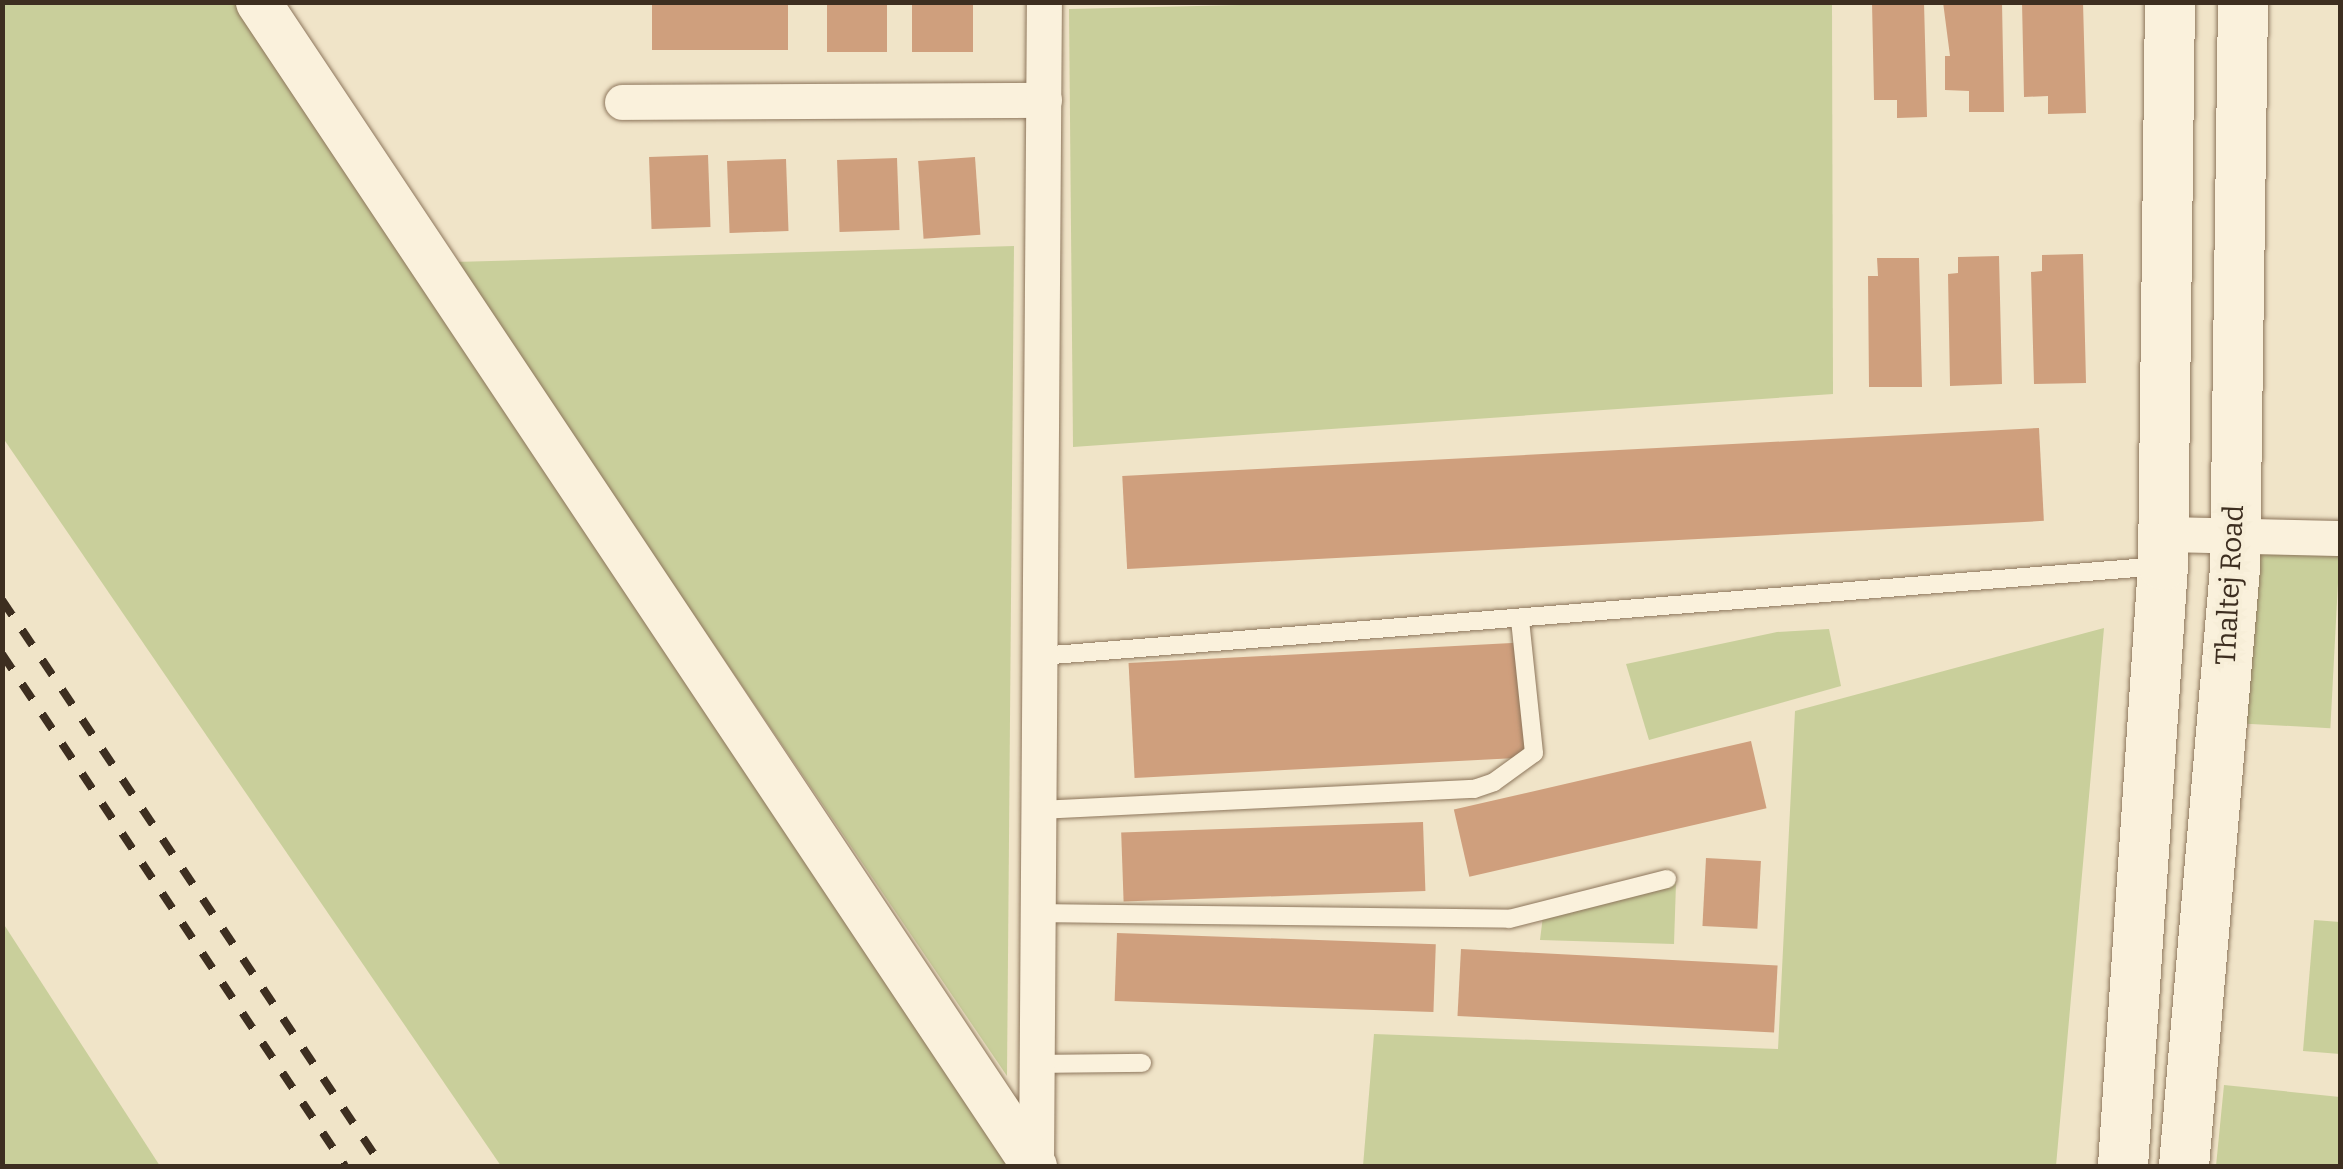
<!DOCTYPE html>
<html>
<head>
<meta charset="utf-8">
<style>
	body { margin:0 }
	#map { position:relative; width:2343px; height:1169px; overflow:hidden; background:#f0e4c8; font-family:Bitter,serif }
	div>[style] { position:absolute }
	.green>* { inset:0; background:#c9cf9b; transform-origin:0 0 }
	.building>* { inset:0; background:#cf9f7d; transform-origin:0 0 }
	.roads { filter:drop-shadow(0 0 2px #8d765c) drop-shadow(0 0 2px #8d765c) }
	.service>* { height:18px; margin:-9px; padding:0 9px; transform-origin:9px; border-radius:9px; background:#faf1dc }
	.minor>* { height:35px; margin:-17.5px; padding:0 17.5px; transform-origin:17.5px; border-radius:17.5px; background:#faf1dc }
	.tertiary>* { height:45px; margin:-22.5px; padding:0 22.5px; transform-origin:22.5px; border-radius:22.5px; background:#faf1dc }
	.secondary>* { height:50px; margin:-25px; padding:0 25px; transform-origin:25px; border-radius:25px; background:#faf1dc }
	.rail>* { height:8px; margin-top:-4px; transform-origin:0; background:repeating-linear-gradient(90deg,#3d2e20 0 18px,transparent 0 36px) }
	span { translate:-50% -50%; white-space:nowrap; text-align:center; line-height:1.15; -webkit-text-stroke:8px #f7eed8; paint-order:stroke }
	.street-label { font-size:28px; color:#3d2e20 }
	.frame { position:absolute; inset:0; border:5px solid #3d2e20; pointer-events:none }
</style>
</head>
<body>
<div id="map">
	<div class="green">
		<div style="clip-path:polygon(2px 3px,248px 3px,1027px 1166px,501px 1166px,3px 438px)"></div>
		<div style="clip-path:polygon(1324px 3px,1832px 3px,1833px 394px,1073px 447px,1069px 9px)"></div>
		<div style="clip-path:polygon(1014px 246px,1007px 1076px,454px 262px)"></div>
		<div style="left:2256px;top:542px;width:84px;height:182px;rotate:3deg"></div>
		<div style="clip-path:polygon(2104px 628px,2056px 1166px,1363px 1166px,1374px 1034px,1778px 1049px,1795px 711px)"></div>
		<div style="clip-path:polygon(1829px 629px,1841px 686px,1649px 740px,1626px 664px,1777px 632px)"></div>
		<div style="clip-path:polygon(1676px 883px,1674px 944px,1540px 940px,1543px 916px)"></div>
		<div style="clip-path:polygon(2314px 920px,2340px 922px,2340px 1054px,2303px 1051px)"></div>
		<div style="clip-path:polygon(2px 923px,3px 923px,160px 1166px,3px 1166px)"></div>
		<div style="clip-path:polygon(2224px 1085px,2340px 1097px,2340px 1166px,2216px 1166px)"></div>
	</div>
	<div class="building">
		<div style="left:652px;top:2px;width:136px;height:48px"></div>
		<div style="left:827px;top:2px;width:60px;height:50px"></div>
		<div style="left:912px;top:2px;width:61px;height:50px"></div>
		<div style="clip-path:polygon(1872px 2px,1924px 2px,1927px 117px,1897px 118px,1897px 100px,1874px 100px)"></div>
		<div style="clip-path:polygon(1943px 2px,2002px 2px,2004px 112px,1969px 112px,1969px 91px,1945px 90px,1945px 56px,1950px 56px)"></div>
		<div style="clip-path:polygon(2022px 2px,2083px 2px,2086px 113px,2048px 114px,2048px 96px,2024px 97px)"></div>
		<div style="left:708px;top:155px;width:72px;height:59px;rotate:88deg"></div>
		<div style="left:975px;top:157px;width:78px;height:57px;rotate:86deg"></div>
		<div style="left:897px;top:158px;width:72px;height:60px;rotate:88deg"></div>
		<div style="left:786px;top:159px;width:72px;height:59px;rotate:88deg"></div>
		<div style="clip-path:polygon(2083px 254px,2086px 383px,2034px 384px,2031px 272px,2042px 271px,2042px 255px)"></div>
		<div style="clip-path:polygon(1999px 256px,2002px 384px,1950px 386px,1948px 274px,1958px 273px,1958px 257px)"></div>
		<div style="clip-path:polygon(1877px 258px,1919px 258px,1922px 387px,1869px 387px,1868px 276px,1878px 276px)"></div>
		<div style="left:2039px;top:428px;width:93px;height:918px;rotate:87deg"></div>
		<div style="left:1531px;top:642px;width:115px;height:403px;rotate:87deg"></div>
		<div style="left:1751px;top:741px;width:69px;height:305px;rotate:77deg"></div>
		<div style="left:1423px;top:822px;width:69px;height:302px;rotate:88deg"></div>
		<div style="left:1706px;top:858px;width:55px;height:68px;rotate:3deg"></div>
		<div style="left:1117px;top:933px;width:319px;height:68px;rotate:2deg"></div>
		<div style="left:1461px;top:949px;width:317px;height:67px;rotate:3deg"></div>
	</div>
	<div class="roads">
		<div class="service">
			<div style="left:1040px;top:656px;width:1125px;rotate:-4.59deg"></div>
			<div style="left:1039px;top:810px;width:436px;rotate:-2.8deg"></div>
			<div style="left:1474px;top:789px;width:21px;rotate:-19deg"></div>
			<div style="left:1494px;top:782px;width:49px;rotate:-35.9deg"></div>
			<div style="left:1534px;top:753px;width:134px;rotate:-96deg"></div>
			<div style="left:1042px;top:913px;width:467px;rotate:0.7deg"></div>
			<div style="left:1509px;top:919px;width:163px;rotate:-14.2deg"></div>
			<div style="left:1039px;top:1064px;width:103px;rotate:-0.6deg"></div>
		</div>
		<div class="minor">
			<div style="left:622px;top:102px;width:422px;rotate:-0.3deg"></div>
			<div style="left:2163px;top:534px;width:177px;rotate:1.3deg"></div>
			<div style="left:1036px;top:1166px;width:1164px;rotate:-89.61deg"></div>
		</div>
		<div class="tertiary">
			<div style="left:258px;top:2px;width:1399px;rotate:56.31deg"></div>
		</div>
		<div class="secondary">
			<div style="left:2123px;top:1166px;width:602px;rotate:-86.19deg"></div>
			<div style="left:2163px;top:565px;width:563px;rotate:-89.29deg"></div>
			<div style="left:2184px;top:1166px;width:599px;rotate:-85.12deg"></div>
			<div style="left:2235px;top:569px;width:567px;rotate:-89.19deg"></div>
		</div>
	</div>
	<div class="rail">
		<div style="left:2px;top:600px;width:682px;rotate:56.12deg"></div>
		<div style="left:2px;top:654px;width:616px;rotate:56.18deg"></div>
	</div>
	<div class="street-label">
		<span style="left:2230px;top:585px;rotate:-87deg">Thaltej Road</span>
	</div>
	<div class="frame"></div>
</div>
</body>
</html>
